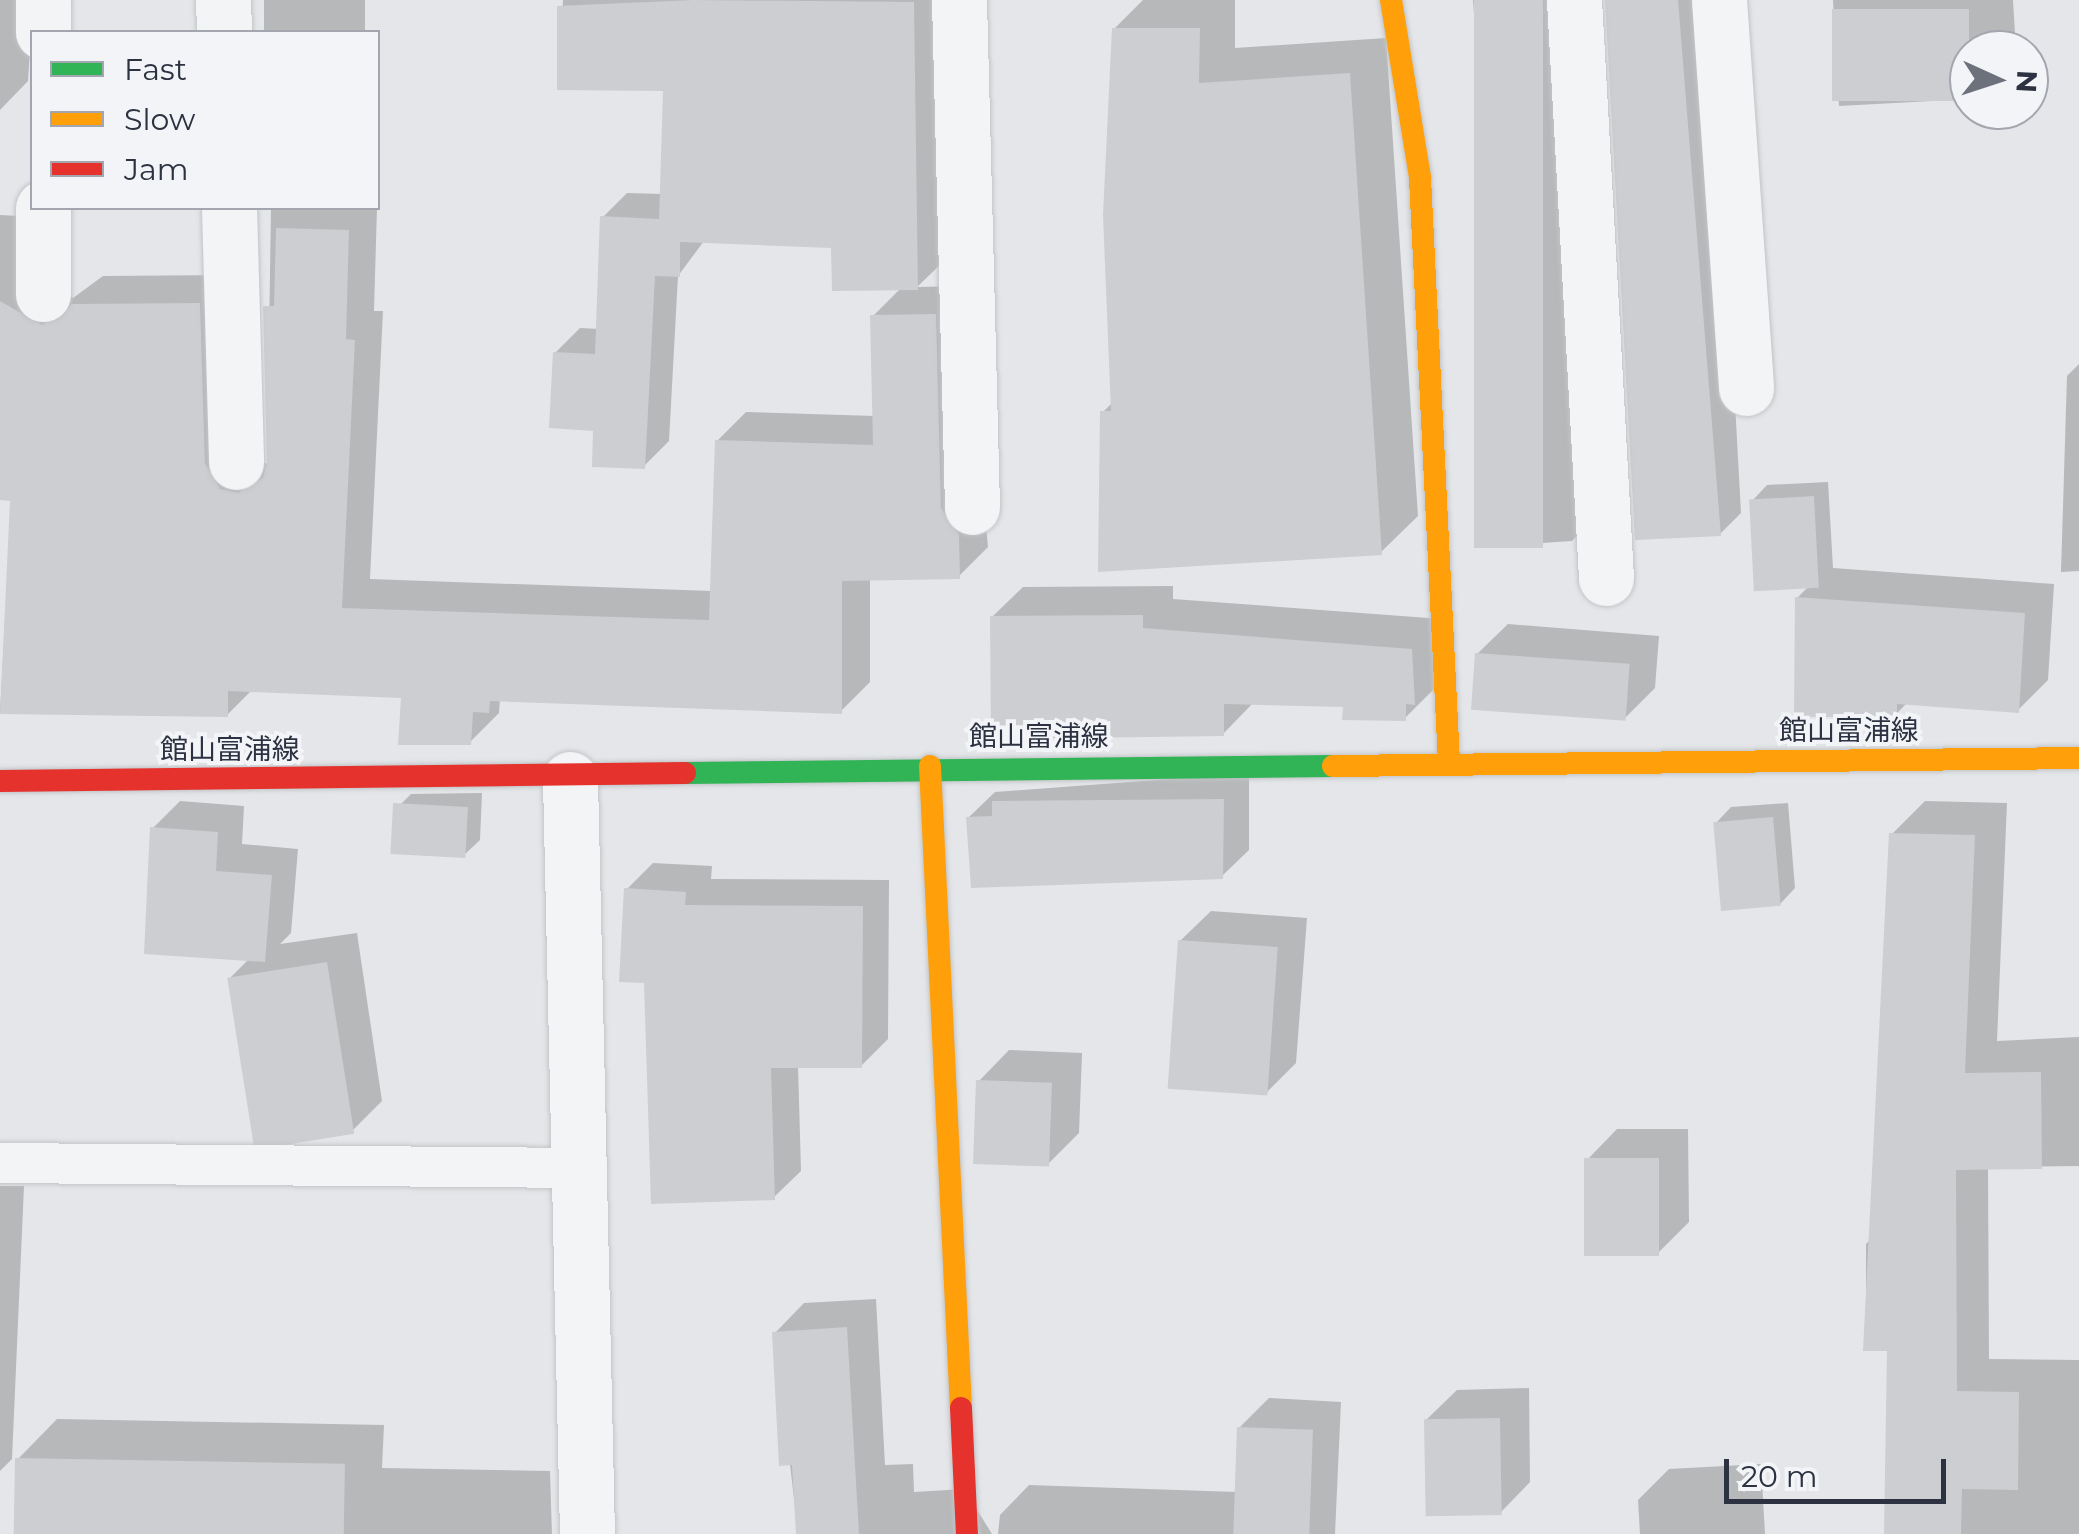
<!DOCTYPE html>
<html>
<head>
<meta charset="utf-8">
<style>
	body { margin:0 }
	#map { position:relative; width:2079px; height:1534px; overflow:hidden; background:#e4e6e9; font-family:Montserrat,"Noto Sans JP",sans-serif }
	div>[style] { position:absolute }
	.shadow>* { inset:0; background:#0003; transform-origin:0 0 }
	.building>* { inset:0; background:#ccced1; transform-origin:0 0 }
	.roads { filter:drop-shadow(0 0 2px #c2c4c7) drop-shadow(0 0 2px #c2c4c7) }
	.lane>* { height:40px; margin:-20px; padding:0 20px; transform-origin:20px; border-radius:20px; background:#f3f4f6 }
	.street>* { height:55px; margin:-27.5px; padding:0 27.5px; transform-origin:27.5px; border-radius:27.5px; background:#f3f4f6 }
	.fast>* { height:22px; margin:-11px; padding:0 11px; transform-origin:11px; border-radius:11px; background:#30b455 }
	.slow>* { height:22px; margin:-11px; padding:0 11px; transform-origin:11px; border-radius:11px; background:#ff9f0a }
	.jam>* { height:22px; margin:-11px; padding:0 11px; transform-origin:11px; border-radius:11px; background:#e5322d }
	span { translate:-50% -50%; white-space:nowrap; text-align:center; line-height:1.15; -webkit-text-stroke:8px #f2f4f7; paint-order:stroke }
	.street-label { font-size:28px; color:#2c3241 }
	.legend { position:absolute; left:30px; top:30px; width:350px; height:180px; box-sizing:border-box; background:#f2f4f7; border:2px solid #a3a6ae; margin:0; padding:12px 18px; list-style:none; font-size:30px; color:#2c3241 }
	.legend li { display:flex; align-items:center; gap:20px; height:50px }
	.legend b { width:50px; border:2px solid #a3a6ae }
	.north { position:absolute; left:1949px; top:30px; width:100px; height:100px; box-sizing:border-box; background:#f2f4f7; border:2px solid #a3a6ae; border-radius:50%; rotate:93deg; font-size:28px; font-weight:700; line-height:40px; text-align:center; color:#2c3241 }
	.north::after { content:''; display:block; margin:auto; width:35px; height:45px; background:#6c717c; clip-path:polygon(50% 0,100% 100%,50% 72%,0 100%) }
	.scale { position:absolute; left:1724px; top:1459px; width:222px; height:45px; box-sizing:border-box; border:5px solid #2c3241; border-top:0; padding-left:12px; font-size:30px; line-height:35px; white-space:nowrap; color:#2c3241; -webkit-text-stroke:8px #f2f4f7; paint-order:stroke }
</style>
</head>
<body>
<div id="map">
	<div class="shadow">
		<div style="clip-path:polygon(0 0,33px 0,28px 81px,0 110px)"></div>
		<div style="left:264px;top:0;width:101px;height:32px"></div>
		<div style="clip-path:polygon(563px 0,938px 0,942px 263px,917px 287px,964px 286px,988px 547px,959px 576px,870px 578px,870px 682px,841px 711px,500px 699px,499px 713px,470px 742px,403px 696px,252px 690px,227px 715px,0 712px,12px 498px,0 498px,0 215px,40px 217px,44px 280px,73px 298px,103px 276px,229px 275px,237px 448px,267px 464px,271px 208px,377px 208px,374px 311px,383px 311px,370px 579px,712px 591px,717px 441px,746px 412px,875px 416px,873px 316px,901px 288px,834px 245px,704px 241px,678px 276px,669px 441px,644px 466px,596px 428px,555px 353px,580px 328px,599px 329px,602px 218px,627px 193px,662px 194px,665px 89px,559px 88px)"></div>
		<div style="clip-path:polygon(1143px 0,1235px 0,1235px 48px,1386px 38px,1418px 516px,1381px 552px,1103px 412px,1113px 402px,1114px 29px)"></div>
		<div style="clip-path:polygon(1473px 0,1564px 0,1592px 520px,1572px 541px,1512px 545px)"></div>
		<div style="clip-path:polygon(1608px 0,1713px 0,1741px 513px,1720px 534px)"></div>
		<div style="clip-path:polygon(1833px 0,2013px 0,2016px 50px,1969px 50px,1969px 99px,1839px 106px)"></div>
		<div style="clip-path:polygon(2079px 364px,2079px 571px,2061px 572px,2067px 376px)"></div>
		<div style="clip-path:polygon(1828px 482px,1833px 568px,2054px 584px,2048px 680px,2018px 710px,1907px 703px,1896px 714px,1797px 598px,1809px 586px,1752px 501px,1767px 485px)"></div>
		<div style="clip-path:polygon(1173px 586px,1173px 599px,1442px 619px,1435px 688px,1405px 718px,1345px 705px,1254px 702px,1223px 734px,992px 617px,1023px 587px)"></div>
		<div style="clip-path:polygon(1508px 624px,1659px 636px,1655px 688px,1625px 718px,1477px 654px)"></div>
		<div style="clip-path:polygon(1249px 773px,1249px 850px,1222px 876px,968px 818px,995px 792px)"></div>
		<div style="clip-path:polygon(482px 793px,480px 840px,464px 855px,396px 809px,411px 794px)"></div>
		<div style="clip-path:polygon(180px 801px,244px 806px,242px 844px,298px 849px,291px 933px,280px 944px,357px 933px,382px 1101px,352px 1131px,230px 978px,249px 959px,153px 828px)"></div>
		<div style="clip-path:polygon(1925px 801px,2007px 803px,1997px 1041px,2079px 1037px,2079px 1166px,1988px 1167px,1989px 1359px,2079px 1360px,2079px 1534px,1887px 1534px,1889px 1348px,1866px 1348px,1866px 1244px,1876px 1234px,1892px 834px)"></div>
		<div style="clip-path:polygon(1788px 803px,1795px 888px,1780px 904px,1716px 823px,1731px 807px)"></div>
		<div style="clip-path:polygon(653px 863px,712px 866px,711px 879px,889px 880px,888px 1039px,861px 1066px,798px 1065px,801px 1171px,774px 1197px,646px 981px,627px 889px)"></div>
		<div style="clip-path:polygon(1211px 911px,1307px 918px,1296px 1063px,1266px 1093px,1180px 941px)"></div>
		<div style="clip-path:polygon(1009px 1050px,1082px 1053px,1079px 1133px,1048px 1164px,979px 1081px)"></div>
		<div style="clip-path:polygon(1617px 1129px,1688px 1129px,1689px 1222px,1659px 1252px,1587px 1160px)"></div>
		<div style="clip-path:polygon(0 1186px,24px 1186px,12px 1459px,0 1471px)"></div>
		<div style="clip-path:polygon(876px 1299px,885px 1465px,913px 1464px,914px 1492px,964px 1489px,992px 1534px,798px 1534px,775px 1333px,804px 1303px)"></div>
		<div style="clip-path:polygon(1529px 1388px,1530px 1482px,1500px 1513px,1426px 1420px,1457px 1390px)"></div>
		<div style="clip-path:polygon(1269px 1398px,1341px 1402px,1335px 1534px,998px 1534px,1000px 1515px,1029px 1485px,1237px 1492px,1239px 1428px)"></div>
		<div style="clip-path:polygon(57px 1419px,384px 1425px,382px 1468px,550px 1471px,552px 1534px,17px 1534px,18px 1459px)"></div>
		<div style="clip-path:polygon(1761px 1464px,1765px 1534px,1640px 1534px,1638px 1500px,1669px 1469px)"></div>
	</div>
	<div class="building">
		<div style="clip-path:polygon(693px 0,914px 2px,918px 290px,832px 291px,831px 248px,680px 242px,680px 277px,655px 276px,645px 469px,592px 467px,593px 431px,549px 428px,553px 352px,595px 354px,600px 216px,659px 219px,663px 91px,557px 90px,557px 6px)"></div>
		<div style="left:1474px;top:0;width:69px;height:548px"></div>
		<div style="clip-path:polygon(1605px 0,1678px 0,1721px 536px,1635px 540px)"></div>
		<div style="left:1969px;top:9px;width:92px;height:137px;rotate:90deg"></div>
		<div style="clip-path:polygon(1112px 28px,1200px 28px,1199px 83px,1350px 73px,1382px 555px,1098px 572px,1100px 411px,1111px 411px,1103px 215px)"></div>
		<div style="clip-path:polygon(276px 228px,349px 230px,346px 339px,355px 340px,342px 608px,709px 620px,715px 440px,873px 445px,870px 315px,936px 314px,941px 508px,959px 535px,960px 579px,842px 581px,842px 714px,490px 701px,489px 713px,473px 712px,471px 745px,398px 745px,401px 698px,228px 691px,228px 717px,0 714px,10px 501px,0 500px,0 301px,42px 325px,72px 304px,200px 303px,205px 464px,220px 489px,238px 493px,263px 478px,267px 462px,263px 306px,274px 306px)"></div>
		<div style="left:1814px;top:496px;width:92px;height:65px;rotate:87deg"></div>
		<div style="clip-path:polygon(1795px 597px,2025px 613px,2019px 713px,1897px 704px,1897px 717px,1794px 717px)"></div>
		<div style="clip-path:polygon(1143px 615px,1143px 628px,1412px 649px,1415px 705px,1406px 704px,1406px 721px,1342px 720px,1343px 707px,1224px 704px,1224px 736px,991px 739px,990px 616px)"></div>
		<div style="left:1475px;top:653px;width:155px;height:57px;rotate:4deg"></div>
		<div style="clip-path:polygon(1224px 799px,1223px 879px,971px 888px,966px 817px,992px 816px,992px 801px)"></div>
		<div style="left:468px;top:807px;width:51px;height:75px;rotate:93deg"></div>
		<div style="left:1773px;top:817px;width:89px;height:60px;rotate:85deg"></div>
		<div style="clip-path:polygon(150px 827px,218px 832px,216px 871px,272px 875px,265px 962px,144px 954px)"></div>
		<div style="clip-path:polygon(1889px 833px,1975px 835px,1965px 1073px,2041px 1072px,2042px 1169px,1956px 1170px,1957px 1391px,2019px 1392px,2018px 1490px,1962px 1489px,1961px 1534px,1884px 1534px,1887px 1351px,1863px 1351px)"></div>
		<div style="clip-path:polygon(624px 888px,686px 892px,685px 905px,863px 906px,862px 1068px,771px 1068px,775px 1200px,651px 1204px,644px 983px,619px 982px)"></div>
		<div style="left:1178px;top:940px;width:100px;height:149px;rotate:4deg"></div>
		<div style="left:327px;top:962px;width:174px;height:101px;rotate:81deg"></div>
		<div style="left:976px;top:1080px;width:76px;height:84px;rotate:2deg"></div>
		<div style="left:1584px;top:1158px;width:75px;height:98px"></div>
		<div style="clip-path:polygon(847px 1327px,859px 1534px,796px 1534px,792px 1465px,779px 1466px,772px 1332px)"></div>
		<div style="left:1500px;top:1418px;width:97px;height:76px;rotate:89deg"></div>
		<div style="left:1237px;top:1427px;width:76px;height:107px;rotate:2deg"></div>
		<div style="left:15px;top:1458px;width:330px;height:76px;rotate:1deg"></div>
	</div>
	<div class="roads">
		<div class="lane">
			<div style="left:0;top:1163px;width:580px;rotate:0.49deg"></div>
		</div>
		<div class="street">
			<div style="left:223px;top:0;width:32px;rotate:88deg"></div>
			<div style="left:959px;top:0;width:507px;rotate:88.53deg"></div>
			<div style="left:1574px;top:0;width:579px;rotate:86.83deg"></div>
			<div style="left:1719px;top:0;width:389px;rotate:86deg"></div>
			<div style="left:43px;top:32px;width:32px;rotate:-90deg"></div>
			<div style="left:229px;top:208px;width:254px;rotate:88.4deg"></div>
			<div style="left:43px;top:294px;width:86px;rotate:-90deg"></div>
			<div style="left:570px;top:779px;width:755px;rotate:88.71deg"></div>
		</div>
		<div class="fast">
			<div style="left:685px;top:773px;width:648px;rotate:-0.62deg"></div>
		</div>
		<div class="slow">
			<div style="left:1391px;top:0;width:180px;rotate:80.7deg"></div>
			<div style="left:1420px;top:178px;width:586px;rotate:87.16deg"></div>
			<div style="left:930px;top:766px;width:643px;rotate:87.24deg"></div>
			<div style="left:1333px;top:766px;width:746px;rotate:-0.61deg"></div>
		</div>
		<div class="jam">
			<div style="left:0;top:781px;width:685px;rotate:-0.67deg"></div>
			<div style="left:961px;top:1408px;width:126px;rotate:87.3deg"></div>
		</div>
	</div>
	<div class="street-label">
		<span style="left:1849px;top:730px">館山富浦線</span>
		<span style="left:1039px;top:736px">館山富浦線</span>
		<span style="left:230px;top:749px">館山富浦線</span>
	</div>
	<ul class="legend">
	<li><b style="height:12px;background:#30b455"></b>Fast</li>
	<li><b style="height:12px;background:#ff9f0a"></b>Slow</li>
	<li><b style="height:12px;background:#e5322d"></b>Jam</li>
	</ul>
	<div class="north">N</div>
	<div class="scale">20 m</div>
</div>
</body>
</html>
